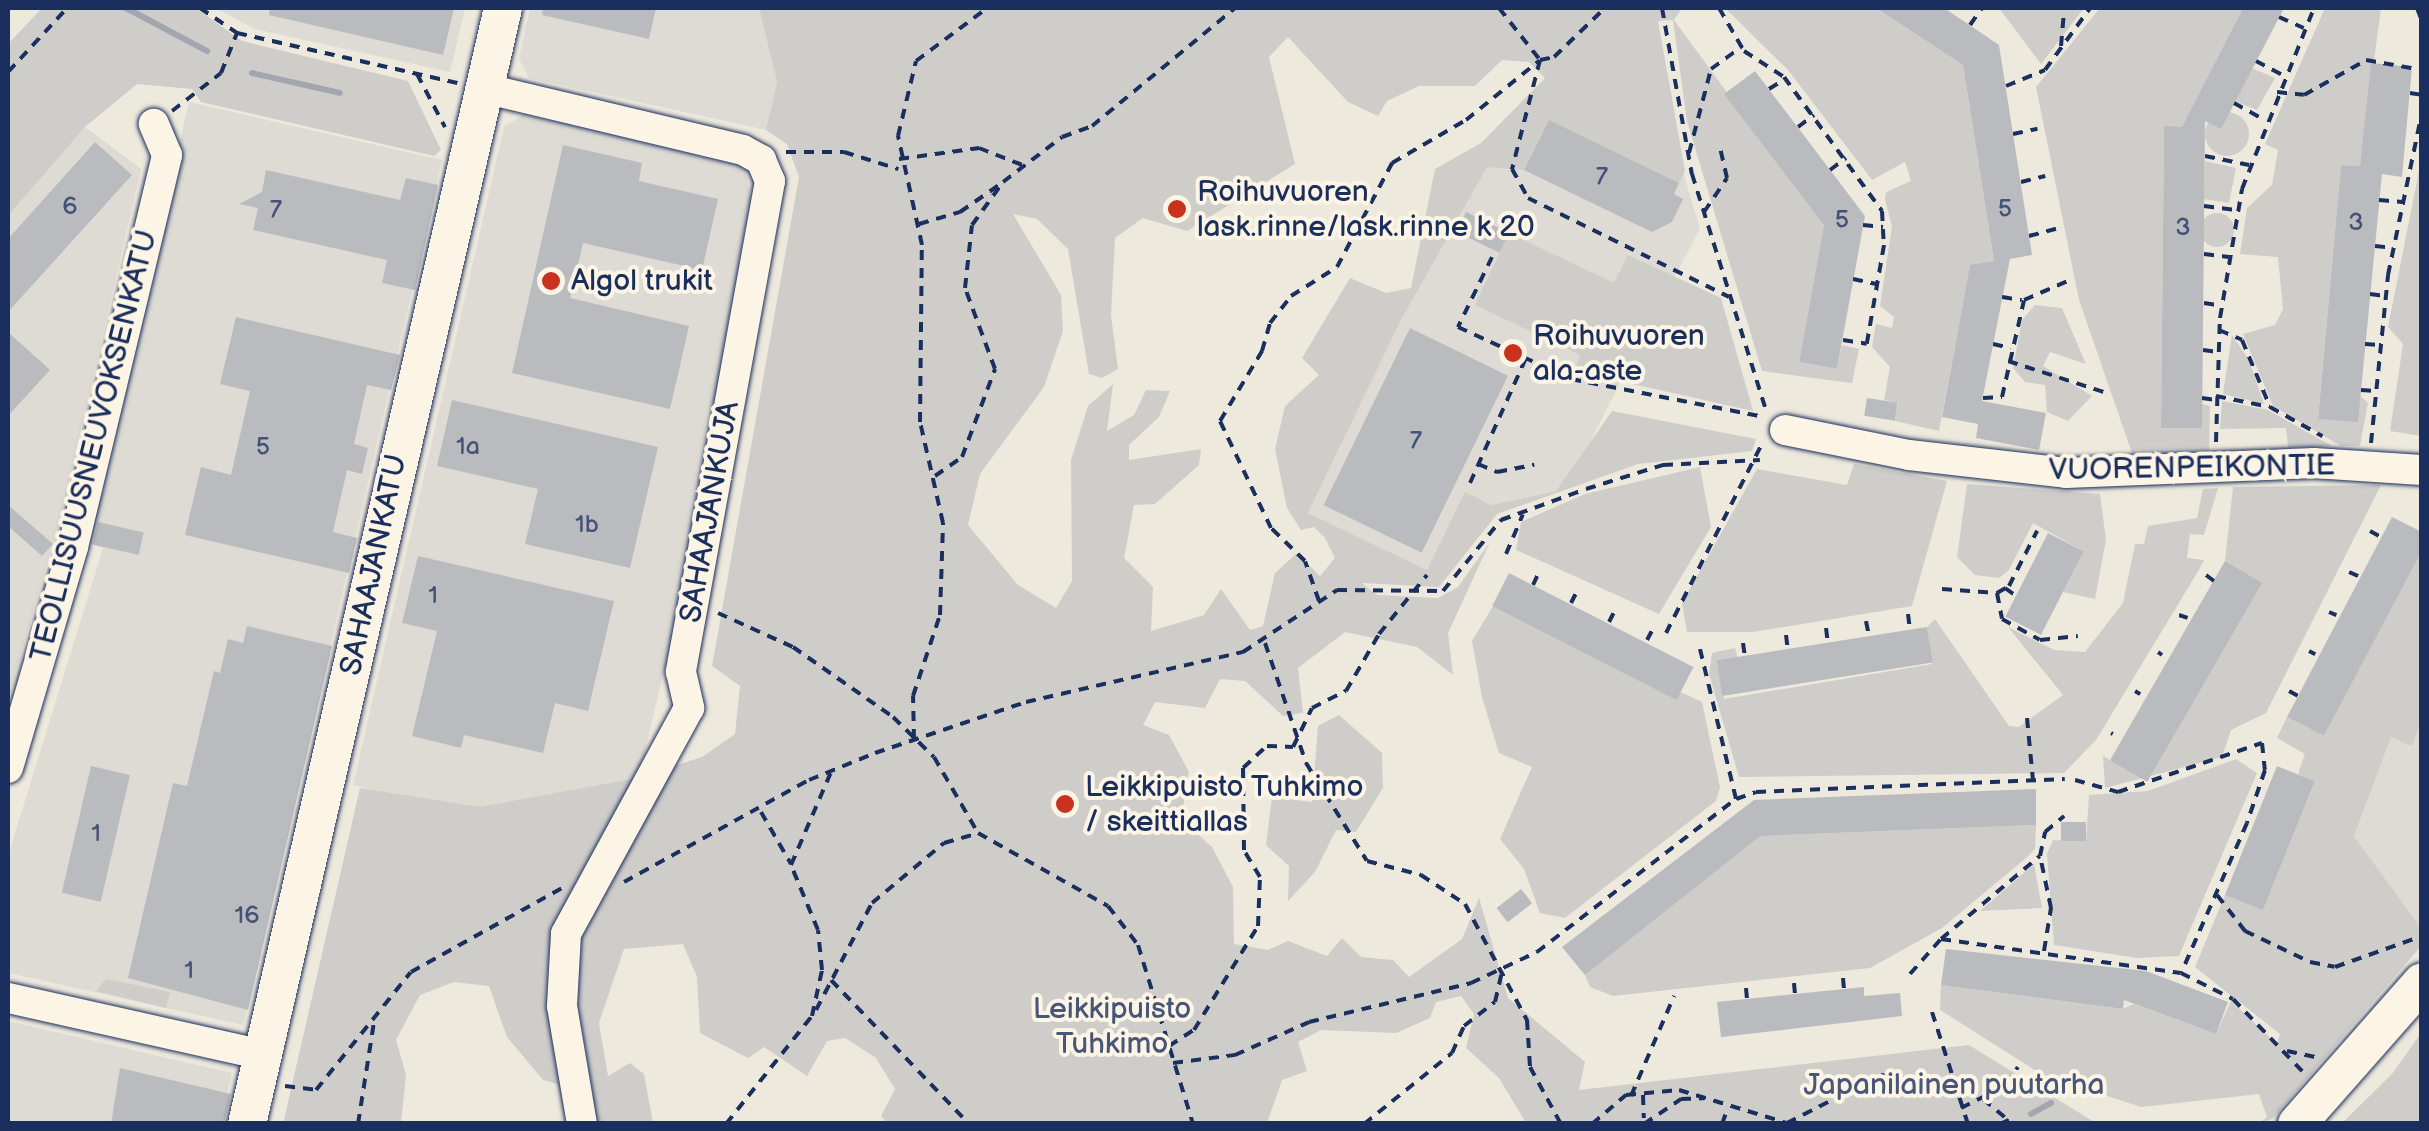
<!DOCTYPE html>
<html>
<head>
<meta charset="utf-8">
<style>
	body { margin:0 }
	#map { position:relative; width:2429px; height:1131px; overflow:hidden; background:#eee9dd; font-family:"Balsamiq Sans",sans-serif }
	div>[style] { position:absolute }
	.built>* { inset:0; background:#dedbd4 }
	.green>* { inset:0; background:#cfcdca }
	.round { border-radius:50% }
	.stream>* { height:6px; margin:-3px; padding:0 3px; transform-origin:3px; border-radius:3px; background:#a2a7af }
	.building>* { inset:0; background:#babbbe; transform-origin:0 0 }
	.path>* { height:4px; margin-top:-2px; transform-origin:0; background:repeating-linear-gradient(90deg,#1b2f5e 0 10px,transparent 0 18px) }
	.roads { filter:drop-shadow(0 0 2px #1b2f5e) drop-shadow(0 0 2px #1b2f5e) }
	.minor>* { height:30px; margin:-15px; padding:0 15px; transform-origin:15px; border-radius:15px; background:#fcf5e5 }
	.major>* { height:38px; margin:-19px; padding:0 19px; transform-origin:19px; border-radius:19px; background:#fcf5e5 }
	.dots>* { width:28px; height:28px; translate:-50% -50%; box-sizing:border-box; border:5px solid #fcf5e5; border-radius:50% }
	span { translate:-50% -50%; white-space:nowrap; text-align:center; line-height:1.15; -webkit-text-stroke:8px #fcf5e5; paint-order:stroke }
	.number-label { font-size:25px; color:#435276 }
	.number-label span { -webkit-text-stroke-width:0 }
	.poi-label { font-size:30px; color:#1b2f5e }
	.left { translate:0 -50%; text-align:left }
	.street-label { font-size:30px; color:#1b2f5e }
	.park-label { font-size:30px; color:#485679 }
	.frame { position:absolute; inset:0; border:10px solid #1b2f5e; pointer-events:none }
</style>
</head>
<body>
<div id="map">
	<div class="built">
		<div style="clip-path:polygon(215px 8px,465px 8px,450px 72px,255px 29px)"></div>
		<div style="clip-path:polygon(530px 8px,759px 8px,777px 82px,766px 130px,529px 78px,519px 59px)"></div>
		<div style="clip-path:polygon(1551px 82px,1672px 136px,1700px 228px,1577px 467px,1556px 491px,1491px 505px,1483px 500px,1427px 570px,1308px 513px,1401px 320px,1495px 150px)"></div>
		<div style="clip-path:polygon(189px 102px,442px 160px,243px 1025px,8px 973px,8px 856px,103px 548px,88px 543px)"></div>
		<div style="clip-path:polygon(524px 114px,744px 165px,752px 202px,718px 442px,641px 768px,616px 811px,488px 817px,353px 785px,504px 127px)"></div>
		<div style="clip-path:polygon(85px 127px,141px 169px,60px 518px,8px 699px,8px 216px)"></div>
		<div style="clip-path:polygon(2421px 655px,2421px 928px,2354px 836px)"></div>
		<div style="clip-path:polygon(8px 1021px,232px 1073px,220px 1123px,8px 1124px)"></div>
	</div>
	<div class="green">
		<div style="clip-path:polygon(42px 8px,196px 8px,242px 41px,408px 81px,441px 150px,434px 156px,201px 102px,192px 89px,137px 84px,85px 127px,8px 216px,8px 44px)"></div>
		<div style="clip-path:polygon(evenodd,759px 8px,1682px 8px,1674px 20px,1824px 225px,1799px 362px,1837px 369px,1842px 345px,1859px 349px,1852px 383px,1762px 371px,1687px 121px,1673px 20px,1658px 21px,1685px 171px,1679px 183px,1549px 120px,1524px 170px,1487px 167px,1401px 320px,1308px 513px,1427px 570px,1465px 492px,1491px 505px,1556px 491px,1612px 411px,1756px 439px,1752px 451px,1638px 464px,1497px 514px,1439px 587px,1362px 583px,1377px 595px,1438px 598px,1458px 587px,1490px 542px,1448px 633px,1453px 675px,1417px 647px,1345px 632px,1298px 668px,1303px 713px,1283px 716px,1245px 681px,1220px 679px,1205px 708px,1155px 702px,1143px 725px,1169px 735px,1189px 772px,1181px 819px,1212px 847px,1233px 887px,1234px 944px,1268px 950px,1288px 941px,1327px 956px,1342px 938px,1361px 957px,1393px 960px,1409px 977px,1462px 939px,1479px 898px,1508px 998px,1585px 1062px,1579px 1090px,1969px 1045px,2096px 1123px,1526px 1123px,1499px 1078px,1466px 1048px,1474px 1014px,1461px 996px,1436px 1002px,1430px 1018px,1396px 1033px,1321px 1030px,1298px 1042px,1307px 1071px,1282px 1080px,1267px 1123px,887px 1123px,881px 1116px,895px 1089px,876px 1058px,845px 1038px,827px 1041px,807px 1076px,764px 1047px,748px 1058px,700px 1033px,697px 977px,683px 944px,624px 949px,599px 1023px,608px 1076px,630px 1063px,644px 1074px,653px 1123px,566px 1123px,558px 1084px,543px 1080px,507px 1037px,489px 986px,454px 982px,420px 995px,396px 1040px,406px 1075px,401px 1123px,283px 1124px,360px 788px,480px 807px,637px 778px,702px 757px,735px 734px,740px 686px,712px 666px,799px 177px,787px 144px,766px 130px,777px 82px,759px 8px,1288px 37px,1348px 102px,1378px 116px,1387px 101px,1419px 86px,1475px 86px,1502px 60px,1529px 62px,1545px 78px,1481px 143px,1435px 169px,1411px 288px,1386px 293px,1350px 278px,1302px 358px,1319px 375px,1285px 406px,1275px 449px,1287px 508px,1301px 530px,1314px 527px,1325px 538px,1335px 558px,1320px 576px,1297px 553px,1275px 573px,1263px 626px,1250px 630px,1221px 589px,1204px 615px,1151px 631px,1153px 587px,1124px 558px,1134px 505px,1155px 504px,1199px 465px,1201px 449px,1129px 460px,1129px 445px,1159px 417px,1170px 391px,1146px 390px,1134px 415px,1107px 431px,1113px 384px,1088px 406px,1071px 460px,1072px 581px,1056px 608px,1018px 585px,968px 525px,980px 474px,1044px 387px,1063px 331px,1061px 295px,1013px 214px,1037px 219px,1068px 249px,1089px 374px,1102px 378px,1118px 369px,1111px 315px,1115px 238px,1143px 218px,1187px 231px,1295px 164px,1269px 57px,1288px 37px)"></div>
		<div style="clip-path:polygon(1725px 8px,1876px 8px,1963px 65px,1994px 261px,1970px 266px,1939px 431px,1895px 421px,1898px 403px,1884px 400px,1890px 367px,1872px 347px,1876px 324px,1892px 328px,1894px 317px,1880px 306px,1892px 226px,1885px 200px,1886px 192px,1911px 181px,1905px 162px,1872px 180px,1788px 70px)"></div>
		<div style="clip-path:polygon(1999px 8px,2084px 8px,2041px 64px)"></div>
		<div style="clip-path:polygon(2100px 8px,2243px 8px,2190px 112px,2192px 127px,2164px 127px,2161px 427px,2202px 428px,2202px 404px,2210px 406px,2209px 451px,2133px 456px,2079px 300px,2036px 87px)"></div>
		<div style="clip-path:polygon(2325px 8px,2381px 8px,2360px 166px,2341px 165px,2318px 418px,2360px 396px,2368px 403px,2360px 446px,2341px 446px,2273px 406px,2243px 334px,2275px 325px,2283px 309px,2278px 257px,2240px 254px,2247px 208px,2272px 185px,2278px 150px,2265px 144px)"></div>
		<div style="clip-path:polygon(2252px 68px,2275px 78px,2257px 110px,2235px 101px)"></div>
		<div class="round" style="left:2205px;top:112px;width:44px;height:44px"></div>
		<div style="clip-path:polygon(2205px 161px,2236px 168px,2229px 203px,2204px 199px)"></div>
		<div style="clip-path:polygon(2421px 161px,2422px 436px,2421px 436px,2390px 431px,2403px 344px,2388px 327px)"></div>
		<div class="round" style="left:2200px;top:213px;width:34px;height:34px"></div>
		<div style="clip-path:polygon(1509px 233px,1614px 283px,1628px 255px,1721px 298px,1753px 411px,1574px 371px,1580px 355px,1475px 305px)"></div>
		<div style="clip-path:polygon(2035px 305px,2062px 308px,2086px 364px,2050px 352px,2043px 366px,2092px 396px,2068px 421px,2047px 412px,2045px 385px,2025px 382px,2013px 368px,2022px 320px)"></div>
		<div style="clip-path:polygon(2232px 335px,2249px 360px,2264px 404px,2223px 394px)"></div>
		<div style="clip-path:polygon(2222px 401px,2268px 410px,2332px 446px,2288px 448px,2286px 428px,2220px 429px)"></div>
		<div style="clip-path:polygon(1854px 464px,1947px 481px,1912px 606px,1753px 632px,1687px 632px,1682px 603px,1757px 469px,1847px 485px)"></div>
		<div style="clip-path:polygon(1700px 467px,1711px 527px,1659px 614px,1516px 550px,1521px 522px,1585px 494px)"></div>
		<div style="clip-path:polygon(1967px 484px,2100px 494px,2106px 540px,2095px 599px,2063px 592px,2083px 551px,2033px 523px,2009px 570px,1999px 578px,1975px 575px,1957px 557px)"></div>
		<div style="clip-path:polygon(2381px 485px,2266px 713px,2231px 730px,2222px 757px,2105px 788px,2103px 756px,2139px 776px,2262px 582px,2225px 561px,2233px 487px)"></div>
		<div style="clip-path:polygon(2218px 488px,2204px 535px,2190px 534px,2187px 558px,2204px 560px,2200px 568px,2096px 740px,2064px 773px,1739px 777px,1709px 674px,1712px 653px,1735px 648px,1738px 659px,1717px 664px,1724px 699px,1932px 664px,1927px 627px,1935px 619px,2009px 726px,2019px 727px,2063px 695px,2008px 627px,2054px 650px,2085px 652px,2123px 603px,2135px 544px,2144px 544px,2148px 526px,2197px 518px,2203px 489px)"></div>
		<div style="clip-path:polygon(2421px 550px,2421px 722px,2412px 746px,2391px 737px,2354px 836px,2421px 928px,2421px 946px,2272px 1119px,2259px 1123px,2267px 1117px,2259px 1094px,2141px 1107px,2098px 1093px,2076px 1096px,1940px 1010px,1941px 985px,2122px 1009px,2134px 1004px,2216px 1034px,2231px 1001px,2277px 1044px,2280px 1034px,2195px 967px,2225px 895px,2263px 910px,2315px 782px,2298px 774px,2305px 754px,2277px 738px,2287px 717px,2324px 736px)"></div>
		<div style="clip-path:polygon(1493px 606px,1702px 702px,1720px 787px,1716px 801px,1565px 918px,1540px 913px,1524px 869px,1500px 839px,1532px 767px,1499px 753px,1482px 697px,1472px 641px)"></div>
		<div style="clip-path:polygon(1339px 715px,1382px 753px,1383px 788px,1356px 832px,1336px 830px,1315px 872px,1288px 901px,1289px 866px,1266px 845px,1272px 797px,1312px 802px,1318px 726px)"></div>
		<div style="clip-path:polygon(2236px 759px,2257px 773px,2179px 956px,2137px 958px,2054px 945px,2047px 854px,2053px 840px,2086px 841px,2089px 795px,2148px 791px)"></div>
		<div style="clip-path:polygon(2036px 825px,2035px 849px,2025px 859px,1942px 928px,1870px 968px,1613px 996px,1590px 987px,1585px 975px,1756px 836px)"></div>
		<div style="clip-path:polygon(2034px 864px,2042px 908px,1980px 911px)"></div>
		<div style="clip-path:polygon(106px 979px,170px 992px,166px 1008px,96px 991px)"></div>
		<div style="clip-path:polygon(2421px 1033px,2421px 1123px,2342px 1123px,2392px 1074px)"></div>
	</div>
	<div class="stream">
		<div style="left:126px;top:8px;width:92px;rotate:28deg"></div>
		<div style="left:252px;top:73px;width:90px;rotate:12.8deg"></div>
		<div style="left:2031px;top:1114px;width:23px;rotate:-29deg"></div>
	</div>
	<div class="building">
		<div style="clip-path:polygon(270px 8px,454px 8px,443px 55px,269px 15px)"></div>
		<div style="clip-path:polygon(543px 8px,656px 8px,649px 39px,542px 15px)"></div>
		<div style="clip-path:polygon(1876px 8px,1944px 8px,1999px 45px,2032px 255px,2010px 259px,1982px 401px,2046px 413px,2039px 450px,1976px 438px,1978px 424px,1942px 417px,1970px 265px,1994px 261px,1963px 65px)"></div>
		<div style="clip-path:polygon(2243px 8px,2284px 8px,2221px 129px,2205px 121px,2202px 428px,2161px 428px,2164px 126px,2182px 127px)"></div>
		<div style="clip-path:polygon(2371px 63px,2412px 67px,2402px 177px,2382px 174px,2358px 422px,2318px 419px,2341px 165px,2360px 166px)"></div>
		<div style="clip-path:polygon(1755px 71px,1865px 216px,1837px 369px,1799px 362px,1824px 225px,1724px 94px)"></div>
		<div style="clip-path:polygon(1549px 120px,1679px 183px,1674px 194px,1683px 199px,1672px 222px,1652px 232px,1524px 170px)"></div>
		<div style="clip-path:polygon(95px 142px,132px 175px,8px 312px,8px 239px)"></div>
		<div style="clip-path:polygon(563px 145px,642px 163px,639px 181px,718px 199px,702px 270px,583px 243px,570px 298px,689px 326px,670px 409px,512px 373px)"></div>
		<div style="clip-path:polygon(266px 170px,400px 200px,406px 178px,438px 185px,415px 290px,382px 283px,387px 260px,253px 230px,258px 208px,239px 204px,262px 192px)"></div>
		<div style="left:1466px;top:212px;width:48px;height:22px;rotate:26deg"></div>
		<div style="clip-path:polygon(236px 317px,400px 355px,391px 390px,367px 385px,354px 444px,368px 448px,362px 474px,347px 470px,333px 532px,357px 538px,349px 573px,185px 535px,201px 467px,231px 475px,250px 391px,220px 384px)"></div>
		<div style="left:1410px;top:328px;width:109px;height:197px;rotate:26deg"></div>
		<div style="clip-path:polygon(8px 332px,50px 370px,8px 416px)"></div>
		<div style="left:1867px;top:398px;width:31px;height:18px;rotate:9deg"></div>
		<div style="clip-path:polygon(452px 400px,658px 447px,630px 568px,525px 544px,538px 489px,437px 466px)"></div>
		<div style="clip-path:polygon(8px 505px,53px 544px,42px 556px,8px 526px)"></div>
		<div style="clip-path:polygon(2392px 517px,2422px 532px,2422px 550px,2324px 736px,2287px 717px)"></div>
		<div style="left:98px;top:522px;width:47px;height:23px;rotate:13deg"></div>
		<div style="left:2048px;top:533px;width:40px;height:94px;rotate:27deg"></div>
		<div style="clip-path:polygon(418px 556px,614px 601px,588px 711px,555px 703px,543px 753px,464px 735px,461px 748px,412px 736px,437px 631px,402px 623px)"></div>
		<div style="left:2225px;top:561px;width:43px;height:230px;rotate:30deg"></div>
		<div style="left:1509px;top:573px;width:207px;height:37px;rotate:27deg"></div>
		<div style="clip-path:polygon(247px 626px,332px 646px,248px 1010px,128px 978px,173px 783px,187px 786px,214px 671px,220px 673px,228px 639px,243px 643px)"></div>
		<div style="left:1927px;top:627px;width:36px;height:213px;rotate:81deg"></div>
		<div style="left:91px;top:766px;width:40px;height:130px;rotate:13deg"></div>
		<div style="left:2277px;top:766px;width:41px;height:139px;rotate:22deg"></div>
		<div style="clip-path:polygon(2036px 789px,2036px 825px,1760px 836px,1585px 975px,1562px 947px,1754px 800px)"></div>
		<div style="left:2061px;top:822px;width:25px;height:19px"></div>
		<div style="left:1521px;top:889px;width:18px;height:31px;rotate:52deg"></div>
		<div style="clip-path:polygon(1946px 949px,2146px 971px,2228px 1002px,2216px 1034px,2124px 1000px,2123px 1009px,1941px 985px)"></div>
		<div style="clip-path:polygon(1864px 987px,1864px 996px,1900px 993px,1902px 1016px,1721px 1037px,1717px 1002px)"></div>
		<div style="clip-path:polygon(120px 1068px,231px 1094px,224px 1124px,111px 1124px)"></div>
	</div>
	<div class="path">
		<div style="left:200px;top:8px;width:45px;rotate:34deg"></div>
		<div style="left:237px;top:33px;width:226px;rotate:12.8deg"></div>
		<div style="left:1499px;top:8px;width:66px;rotate:51.7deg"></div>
		<div style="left:1540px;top:60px;width:14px;rotate:-12deg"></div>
		<div style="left:1554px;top:57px;width:71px;rotate:-43.9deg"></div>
		<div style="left:1662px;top:8px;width:169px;rotate:79.8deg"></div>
		<div style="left:1692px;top:174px;width:250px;rotate:72.6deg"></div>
		<div style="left:1719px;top:8px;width:50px;rotate:59.8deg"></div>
		<div style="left:1744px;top:51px;width:48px;rotate:33deg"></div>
		<div style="left:1784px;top:77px;width:166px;rotate:53.8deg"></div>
		<div style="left:1882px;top:211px;width:34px;rotate:87deg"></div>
		<div style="left:1884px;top:245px;width:105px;rotate:99.9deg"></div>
		<div style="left:2417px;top:8px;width:14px;rotate:69deg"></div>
		<div style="left:2279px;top:17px;width:27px;rotate:24deg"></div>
		<div style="left:1970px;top:25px;width:21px;rotate:-55deg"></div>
		<div style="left:2061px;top:46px;width:38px;rotate:-85deg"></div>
		<div style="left:1540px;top:60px;width:113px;rotate:104.4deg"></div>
		<div style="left:1512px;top:169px;width:33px;rotate:61deg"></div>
		<div style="left:1528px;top:198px;width:224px;rotate:26.2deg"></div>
		<div style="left:2256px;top:61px;width:30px;rotate:28deg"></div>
		<div style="left:8px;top:72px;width:87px;rotate:-47.3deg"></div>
		<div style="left:417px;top:74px;width:60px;rotate:62.2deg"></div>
		<div style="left:2006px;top:86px;width:42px;rotate:-22.3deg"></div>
		<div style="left:2045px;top:70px;width:77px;rotate:-54deg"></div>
		<div style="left:1769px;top:89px;width:19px;rotate:-32deg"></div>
		<div style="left:2277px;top:92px;width:27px;rotate:6deg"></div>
		<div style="left:2304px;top:95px;width:71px;rotate:-29.4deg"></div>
		<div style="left:2366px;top:60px;width:57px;rotate:10.1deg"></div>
		<div style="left:2410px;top:93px;width:12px;rotate:9deg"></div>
		<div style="left:2234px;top:103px;width:35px;rotate:29deg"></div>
		<div style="left:172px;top:111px;width:62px;rotate:-37.8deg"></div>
		<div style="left:221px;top:73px;width:43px;rotate:-68.2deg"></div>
		<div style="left:1798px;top:127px;width:20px;rotate:-37deg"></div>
		<div style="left:2013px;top:134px;width:25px;rotate:-12deg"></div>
		<div style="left:786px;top:152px;width:58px"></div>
		<div style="left:844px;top:152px;width:57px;rotate:17.5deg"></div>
		<div style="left:1689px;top:153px;width:87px;rotate:-75.3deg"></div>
		<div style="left:1711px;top:69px;width:37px;rotate:-36deg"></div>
		<div style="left:2205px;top:156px;width:45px;rotate:11.6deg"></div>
		<div style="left:899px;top:159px;width:81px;rotate:-7.8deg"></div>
		<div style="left:979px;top:148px;width:49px;rotate:21.4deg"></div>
		<div style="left:1830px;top:170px;width:20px;rotate:-37deg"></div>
		<div style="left:2021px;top:182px;width:25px;rotate:-14deg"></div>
		<div style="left:2379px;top:200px;width:24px;rotate:5deg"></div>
		<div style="left:2204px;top:206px;width:34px;rotate:7deg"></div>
		<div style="left:1704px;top:212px;width:41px;rotate:-55.9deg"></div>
		<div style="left:1727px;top:178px;width:35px;rotate:-103deg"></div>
		<div style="left:919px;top:224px;width:43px;rotate:-16.3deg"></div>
		<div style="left:960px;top:212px;width:47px;rotate:-34.7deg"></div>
		<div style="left:1863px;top:225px;width:20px;rotate:6deg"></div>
		<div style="left:2029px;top:236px;width:28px;rotate:-15deg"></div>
		<div style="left:2375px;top:246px;width:18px;rotate:6deg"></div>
		<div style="left:2204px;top:254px;width:25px;rotate:7deg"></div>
		<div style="left:1492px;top:257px;width:78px;rotate:115.9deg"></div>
		<div style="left:1458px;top:327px;width:124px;rotate:24.7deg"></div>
		<div style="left:1571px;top:379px;width:197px;rotate:11.1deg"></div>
		<div style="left:1853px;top:279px;width:25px;rotate:12deg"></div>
		<div style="left:2370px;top:294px;width:15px;rotate:8deg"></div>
		<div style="left:2002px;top:297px;width:20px;rotate:9deg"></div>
		<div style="left:2204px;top:303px;width:18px;rotate:9deg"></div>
		<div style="left:2219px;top:330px;width:25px;rotate:23deg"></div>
		<div style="left:2242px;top:340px;width:73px;rotate:67.3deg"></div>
		<div style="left:1843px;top:340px;width:24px;rotate:9deg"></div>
		<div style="left:1993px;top:344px;width:18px;rotate:13deg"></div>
		<div style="left:2365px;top:344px;width:15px;rotate:4deg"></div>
		<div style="left:2203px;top:350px;width:15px;rotate:8deg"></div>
		<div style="left:2008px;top:361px;width:101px;rotate:17.9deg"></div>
		<div style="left:2361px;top:390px;width:15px;rotate:4deg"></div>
		<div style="left:2216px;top:396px;width:55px;rotate:11.5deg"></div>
		<div style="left:2270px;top:407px;width:60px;rotate:29.1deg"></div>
		<div style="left:1983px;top:398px;width:19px;rotate:-3deg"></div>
		<div style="left:2002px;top:397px;width:99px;rotate:-77.2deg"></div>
		<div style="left:2024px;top:300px;width:48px;rotate:-23.4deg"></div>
		<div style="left:2202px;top:398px;width:14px;rotate:8deg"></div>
		<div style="left:2216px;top:442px;width:124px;rotate:-88.2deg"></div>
		<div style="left:2220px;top:318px;width:131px;rotate:-80.3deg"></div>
		<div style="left:2242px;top:189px;width:195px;rotate:-68.3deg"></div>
		<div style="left:2371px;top:443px;width:169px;rotate:-84.2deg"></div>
		<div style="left:2388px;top:275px;width:167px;rotate:-78.2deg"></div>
		<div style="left:1478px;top:464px;width:21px;rotate:23deg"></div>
		<div style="left:1497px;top:472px;width:38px;rotate:-11deg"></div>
		<div style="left:935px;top:476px;width:33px;rotate:-35deg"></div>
		<div style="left:962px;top:457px;width:94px;rotate:-69.4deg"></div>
		<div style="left:995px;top:369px;width:86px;rotate:-110.3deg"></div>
		<div style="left:965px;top:288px;width:63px;rotate:-83.7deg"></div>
		<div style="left:972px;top:225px;width:53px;rotate:-54.2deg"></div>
		<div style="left:1003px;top:182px;width:74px;rotate:-37.3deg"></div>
		<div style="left:1062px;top:137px;width:32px;rotate:-20deg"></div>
		<div style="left:1092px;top:126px;width:185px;rotate:-39.5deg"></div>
		<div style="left:1470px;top:483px;width:137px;rotate:-65.9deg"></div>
		<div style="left:2370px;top:531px;width:13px;rotate:29deg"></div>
		<div style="left:1506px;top:554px;width:43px;rotate:-67deg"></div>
		<div style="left:2349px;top:572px;width:12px;rotate:24deg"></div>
		<div style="left:2206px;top:575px;width:10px;rotate:37deg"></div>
		<div style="left:1533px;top:585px;width:17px;rotate:-65deg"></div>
		<div style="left:2005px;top:588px;width:14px;rotate:36deg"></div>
		<div style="left:1942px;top:589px;width:55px;rotate:4.2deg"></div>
		<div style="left:1997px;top:593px;width:14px;rotate:-30deg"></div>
		<div style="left:2009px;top:586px;width:62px;rotate:-63deg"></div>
		<div style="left:1997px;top:593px;width:26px;rotate:79deg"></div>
		<div style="left:2002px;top:619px;width:43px;rotate:28.9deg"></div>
		<div style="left:2040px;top:640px;width:38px;rotate:-6deg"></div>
		<div style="left:1319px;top:601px;width:42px;rotate:-109.3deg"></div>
		<div style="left:1305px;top:561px;width:47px;rotate:-135.9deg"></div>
		<div style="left:1271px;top:528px;width:119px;rotate:-115.5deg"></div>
		<div style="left:1220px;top:421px;width:82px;rotate:-59deg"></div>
		<div style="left:1262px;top:351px;width:29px;rotate:-74deg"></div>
		<div style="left:1270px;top:323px;width:34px;rotate:-52deg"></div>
		<div style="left:1291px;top:296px;width:54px;rotate:-32.2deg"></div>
		<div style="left:1337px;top:267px;width:118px;rotate:-62.1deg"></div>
		<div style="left:1392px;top:163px;width:86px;rotate:-30.2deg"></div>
		<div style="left:1466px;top:120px;width:95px;rotate:-39deg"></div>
		<div style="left:1571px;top:603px;width:16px;rotate:-63deg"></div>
		<div style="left:2329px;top:612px;width:8px;rotate:23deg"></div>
		<div style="left:718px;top:613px;width:82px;rotate:24.4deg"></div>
		<div style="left:793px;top:647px;width:122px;rotate:35deg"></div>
		<div style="left:893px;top:717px;width:57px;rotate:44.3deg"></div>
		<div style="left:934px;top:757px;width:88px;rotate:59.9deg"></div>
		<div style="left:978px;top:833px;width:149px;rotate:29.3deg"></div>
		<div style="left:1108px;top:906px;width:49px;rotate:52.4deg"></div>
		<div style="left:1138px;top:945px;width:187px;rotate:72.9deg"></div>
		<div style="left:1908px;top:614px;width:16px;rotate:83deg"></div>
		<div style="left:2179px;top:615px;width:9px;rotate:18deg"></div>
		<div style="left:1866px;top:621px;width:16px;rotate:79deg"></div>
		<div style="left:1609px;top:622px;width:16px;rotate:-63deg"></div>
		<div style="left:1826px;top:628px;width:16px;rotate:83deg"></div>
		<div style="left:1666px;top:633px;width:214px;rotate:-63.1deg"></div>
		<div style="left:1786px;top:635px;width:16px;rotate:83deg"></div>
		<div style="left:1647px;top:640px;width:15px;rotate:-62deg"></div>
		<div style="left:1265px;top:643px;width:127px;rotate:71.1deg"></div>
		<div style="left:1306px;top:763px;width:115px;rotate:58.1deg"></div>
		<div style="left:1367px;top:861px;width:56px;rotate:14.5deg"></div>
		<div style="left:1421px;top:875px;width:53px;rotate:33.4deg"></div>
		<div style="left:1465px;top:904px;width:132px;rotate:61.9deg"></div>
		<div style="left:1527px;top:1020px;width:47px;rotate:86.3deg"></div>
		<div style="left:1530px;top:1067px;width:65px;rotate:61.5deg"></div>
		<div style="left:1743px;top:643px;width:15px;rotate:82deg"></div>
		<div style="left:1700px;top:649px;width:154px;rotate:76.5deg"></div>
		<div style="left:2309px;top:651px;width:7px;rotate:27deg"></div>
		<div style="left:2158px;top:652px;width:5px;rotate:37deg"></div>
		<div style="left:2135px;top:691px;width:6px;rotate:31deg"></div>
		<div style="left:2289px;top:691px;width:10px;rotate:29deg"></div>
		<div style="left:2027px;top:718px;width:62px;rotate:84.5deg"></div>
		<div style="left:2111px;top:733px;width:2px;rotate:27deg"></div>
		<div style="left:914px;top:739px;width:43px;rotate:-91.3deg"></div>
		<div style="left:913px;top:696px;width:85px;rotate:-71.6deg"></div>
		<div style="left:940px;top:615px;width:92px;rotate:-88.1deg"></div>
		<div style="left:943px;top:523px;width:104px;rotate:-102.8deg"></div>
		<div style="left:920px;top:422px;width:177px;rotate:-89.4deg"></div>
		<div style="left:922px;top:245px;width:112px;rotate:-102.4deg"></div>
		<div style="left:898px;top:136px;width:77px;rotate:-76.5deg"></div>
		<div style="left:916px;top:61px;width:89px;rotate:-36.7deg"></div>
		<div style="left:2075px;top:780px;width:45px;rotate:15.6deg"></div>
		<div style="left:2118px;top:792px;width:152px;rotate:-18.8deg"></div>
		<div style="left:2262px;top:743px;width:27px;rotate:84deg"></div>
		<div style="left:2265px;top:770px;width:56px;rotate:108.8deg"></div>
		<div style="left:2247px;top:823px;width:164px;rotate:113.7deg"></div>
		<div style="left:761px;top:812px;width:60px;rotate:60deg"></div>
		<div style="left:624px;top:882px;width:211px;rotate:-28.9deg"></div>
		<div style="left:809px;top:780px;width:71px;rotate:-22.2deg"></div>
		<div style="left:875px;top:753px;width:159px;rotate:-18.7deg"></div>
		<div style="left:1026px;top:702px;width:223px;rotate:-13deg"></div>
		<div style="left:1243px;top:652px;width:113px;rotate:-33.4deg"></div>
		<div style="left:1337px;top:590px;width:106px;rotate:0.5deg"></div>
		<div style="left:1443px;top:591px;width:92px;rotate:-50.8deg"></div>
		<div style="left:1501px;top:520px;width:90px;rotate:-20deg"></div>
		<div style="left:1586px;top:489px;width:81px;rotate:-17.3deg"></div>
		<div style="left:1663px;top:465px;width:97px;rotate:-3deg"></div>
		<div style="left:2217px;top:895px;width:46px;rotate:52.1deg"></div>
		<div style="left:2245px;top:931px;width:72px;rotate:25.5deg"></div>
		<div style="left:2310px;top:962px;width:25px;rotate:11deg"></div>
		<div style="left:2335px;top:967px;width:92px;rotate:-19.6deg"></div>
		<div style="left:1941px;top:939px;width:129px;rotate:-40deg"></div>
		<div style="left:2044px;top:951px;width:44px;rotate:-80.8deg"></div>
		<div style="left:2051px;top:908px;width:53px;rotate:-101.9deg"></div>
		<div style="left:2040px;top:856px;width:25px;rotate:-78deg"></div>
		<div style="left:2045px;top:832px;width:25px;rotate:-40deg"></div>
		<div style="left:1910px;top:974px;width:47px;rotate:-48.5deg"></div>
		<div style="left:1941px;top:939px;width:242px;rotate:8.1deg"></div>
		<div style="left:2181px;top:973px;width:58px;rotate:26.6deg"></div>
		<div style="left:2233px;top:999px;width:100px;rotate:46.2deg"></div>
		<div style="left:1843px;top:978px;width:11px;rotate:85deg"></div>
		<div style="left:831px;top:980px;width:199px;rotate:46.2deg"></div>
		<div style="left:1794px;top:983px;width:11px;rotate:85deg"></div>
		<div style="left:1746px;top:988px;width:11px;rotate:85deg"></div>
		<div style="left:816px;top:1010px;width:121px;rotate:-62.4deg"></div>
		<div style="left:872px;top:903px;width:94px;rotate:-39.8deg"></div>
		<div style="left:944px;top:843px;width:35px;rotate:-16deg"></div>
		<div style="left:1932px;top:1012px;width:118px;rotate:72.2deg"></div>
		<div style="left:1169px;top:1046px;width:30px;rotate:-33deg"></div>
		<div style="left:1194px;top:1030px;width:122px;rotate:-58.4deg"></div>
		<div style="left:1258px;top:926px;width:49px;rotate:-87.7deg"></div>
		<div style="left:1260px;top:877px;width:31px;rotate:-121deg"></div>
		<div style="left:1244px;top:850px;width:82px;rotate:-90.7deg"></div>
		<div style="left:1243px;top:768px;width:33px;rotate:-43deg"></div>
		<div style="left:1267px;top:746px;width:26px;rotate:2deg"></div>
		<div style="left:1293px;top:747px;width:43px;rotate:-64deg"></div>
		<div style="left:1312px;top:708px;width:38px;rotate:-27deg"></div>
		<div style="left:1346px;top:691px;width:66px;rotate:-59.9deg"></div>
		<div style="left:1379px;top:634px;width:76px;rotate:-50.9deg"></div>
		<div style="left:2287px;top:1051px;width:30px;rotate:12deg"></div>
		<div style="left:1173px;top:1063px;width:63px;rotate:-7.4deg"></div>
		<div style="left:1235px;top:1055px;width:81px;rotate:-24deg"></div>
		<div style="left:1309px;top:1022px;width:167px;rotate:-13.5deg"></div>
		<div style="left:1471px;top:983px;width:73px;rotate:-25.2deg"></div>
		<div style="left:1537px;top:952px;width:251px;rotate:-37.6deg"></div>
		<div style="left:1736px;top:799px;width:21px;rotate:-19deg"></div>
		<div style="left:1756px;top:792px;width:309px;rotate:-2.4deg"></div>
		<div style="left:285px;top:1086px;width:31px;rotate:7deg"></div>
		<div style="left:316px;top:1090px;width:151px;rotate:-51.2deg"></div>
		<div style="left:411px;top:972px;width:175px;rotate:-29.1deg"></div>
		<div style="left:1643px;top:1095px;width:23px;rotate:88deg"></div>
		<div style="left:1631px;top:1096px;width:109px;rotate:-66.7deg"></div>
		<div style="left:1983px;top:1099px;width:39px;rotate:40deg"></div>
		<div style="left:1961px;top:1108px;width:51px;rotate:-26.6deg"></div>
		<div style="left:2007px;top:1085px;width:21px;rotate:-59deg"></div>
		<div style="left:358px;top:1124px;width:103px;rotate:-81.1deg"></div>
		<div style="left:726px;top:1124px;width:138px;rotate:-51.5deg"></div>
		<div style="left:812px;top:1016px;width:47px;rotate:-77.7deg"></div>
		<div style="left:822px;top:970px;width:40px;rotate:-95.7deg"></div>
		<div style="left:818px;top:930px;width:70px;rotate:-112.6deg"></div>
		<div style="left:791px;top:865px;width:103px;rotate:-66.7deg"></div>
		<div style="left:1364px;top:1124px;width:113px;rotate:-38.9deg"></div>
		<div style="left:1452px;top:1053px;width:30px;rotate:-66deg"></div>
		<div style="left:1464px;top:1026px;width:39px;rotate:-38deg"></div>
		<div style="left:1495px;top:1002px;width:28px;rotate:-77deg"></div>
		<div style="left:1592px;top:1124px;width:45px;rotate:-40.5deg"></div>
		<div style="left:1626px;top:1095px;width:53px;rotate:-5.4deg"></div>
		<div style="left:1679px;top:1090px;width:113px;rotate:17deg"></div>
		<div style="left:1787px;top:1123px;width:106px;rotate:-27.1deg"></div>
		<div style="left:1881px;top:1075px;width:70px;rotate:8.2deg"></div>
		<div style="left:1644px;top:1124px;width:45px;rotate:-34deg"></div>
		<div style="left:1681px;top:1099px;width:23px;rotate:-2deg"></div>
		<div style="left:1722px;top:1124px;width:15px;rotate:-70deg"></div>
		<div style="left:2000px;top:1124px;width:10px;rotate:-24deg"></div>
		<div style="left:2019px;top:1124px;width:6px"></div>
	</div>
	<div class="roads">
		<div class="minor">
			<div style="left:483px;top:88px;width:267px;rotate:13.4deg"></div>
			<div style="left:743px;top:150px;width:21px;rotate:29deg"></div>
			<div style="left:761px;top:160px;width:23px;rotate:67deg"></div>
			<div style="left:770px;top:181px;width:499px;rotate:100.3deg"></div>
			<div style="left:681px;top:672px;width:37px;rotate:77deg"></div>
			<div style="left:689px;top:708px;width:257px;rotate:118.6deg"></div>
			<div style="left:566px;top:934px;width:72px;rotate:93.2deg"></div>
			<div style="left:562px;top:1006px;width:120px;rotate:80.4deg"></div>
			<div style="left:1785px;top:430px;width:126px;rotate:11.4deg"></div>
			<div style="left:1909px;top:455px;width:158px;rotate:6.5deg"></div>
			<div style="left:2066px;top:473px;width:248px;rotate:-2.3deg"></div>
			<div style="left:2314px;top:463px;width:108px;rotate:3.7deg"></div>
			<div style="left:8px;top:768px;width:230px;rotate:-73.6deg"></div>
			<div style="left:73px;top:547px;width:403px;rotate:-76.5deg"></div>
			<div style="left:167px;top:155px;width:34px;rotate:-113deg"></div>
			<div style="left:8px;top:998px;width:261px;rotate:12.6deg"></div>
		</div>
		<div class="major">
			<div style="left:247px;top:1124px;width:1145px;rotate:-77.08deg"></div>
			<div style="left:2297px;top:1124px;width:189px;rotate:-48.6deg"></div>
		</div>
	</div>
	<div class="dots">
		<div style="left:1177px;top:209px;background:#c8321e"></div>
		<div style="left:551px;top:281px;background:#c8321e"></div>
		<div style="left:1513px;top:353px;background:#c8321e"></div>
		<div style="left:1065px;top:804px;background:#c8321e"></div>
	</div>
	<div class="number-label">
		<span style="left:1602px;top:177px">7</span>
		<span style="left:70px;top:207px">6</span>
		<span style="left:2005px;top:209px">5</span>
		<span style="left:276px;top:210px">7</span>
		<span style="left:1842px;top:220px">5</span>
		<span style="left:2356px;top:223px">3</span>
		<span style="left:2183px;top:228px">3</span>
		<span style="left:1416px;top:441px">7</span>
		<span style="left:263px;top:447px">5</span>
		<span style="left:468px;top:447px">1a</span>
		<span style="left:587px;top:525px">1b</span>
		<span style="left:433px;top:596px">1</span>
		<span style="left:96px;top:834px">1</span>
		<span style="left:247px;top:916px">16</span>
		<span style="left:189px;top:971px">1</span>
	</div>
	<div class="poi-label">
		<span class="left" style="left:1197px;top:209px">Roihuvuoren<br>lask.rinne/lask.rinne k 20</span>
		<span class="left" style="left:571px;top:281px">Algol trukit</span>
		<span class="left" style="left:1533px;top:353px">Roihuvuoren<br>ala-aste</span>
		<span class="left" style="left:1085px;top:804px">Leikkipuisto Tuhkimo<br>/ skeittiallas</span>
	</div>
	<div class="street-label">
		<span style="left:94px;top:446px;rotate:-76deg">TEOLLISUUSNEUVOKSENKATU</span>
		<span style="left:2192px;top:468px;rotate:-1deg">VUORENPEIKONTIE</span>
		<span style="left:710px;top:512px;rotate:-80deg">SAHAAJANKUJA</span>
		<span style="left:374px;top:565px;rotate:-78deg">SAHAAJANKATU</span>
	</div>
	<div class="park-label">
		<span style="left:1112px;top:1026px">Leikkipuisto<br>Tuhkimo</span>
		<span style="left:1954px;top:1085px">Japanilainen puutarha</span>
	</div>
	<div class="frame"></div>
</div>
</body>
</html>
